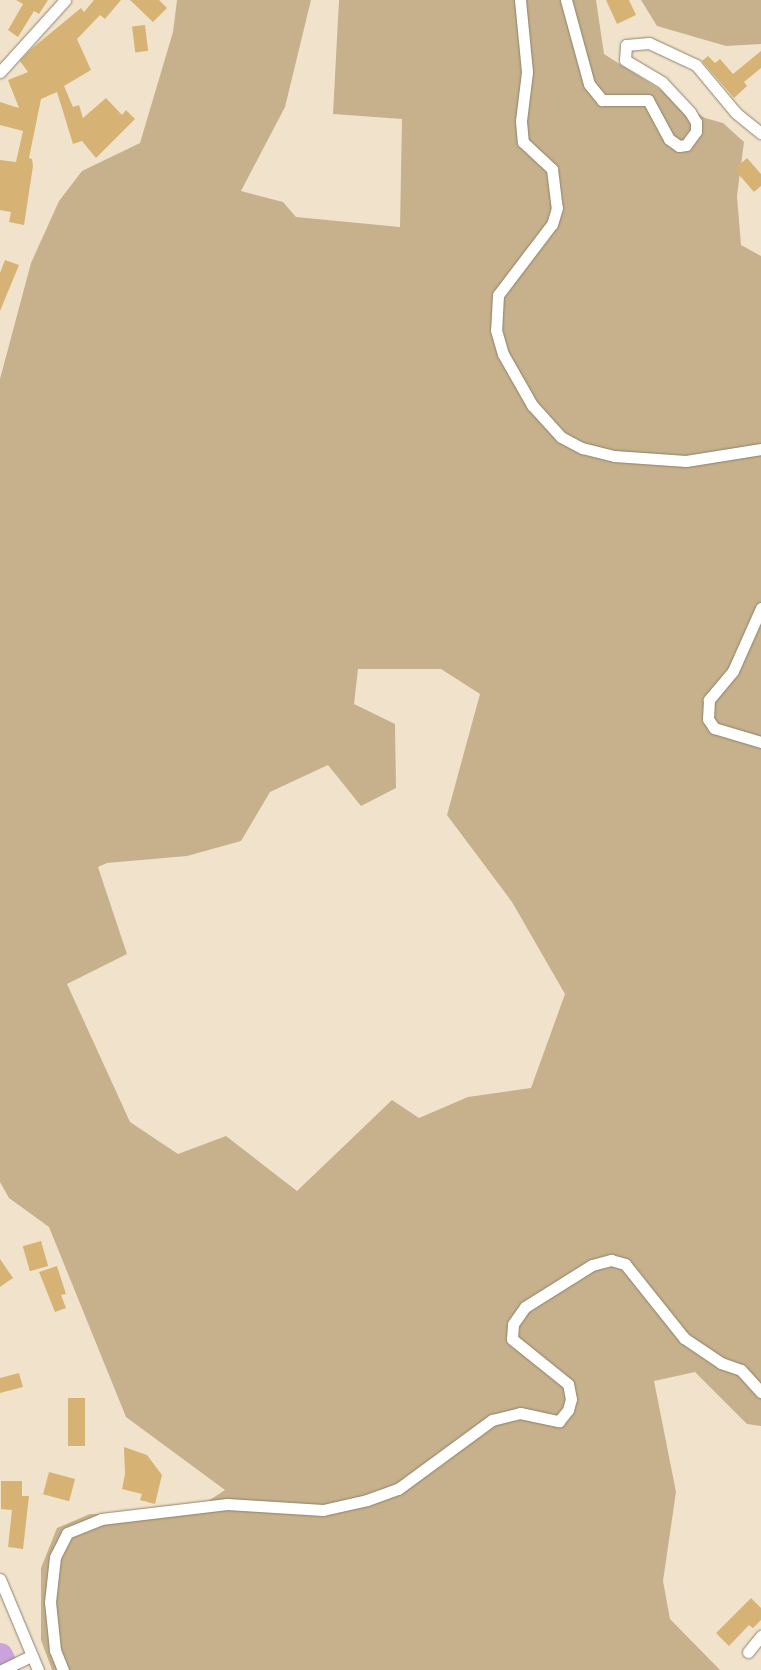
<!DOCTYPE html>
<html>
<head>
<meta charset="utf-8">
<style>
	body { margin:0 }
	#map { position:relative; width:761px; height:1670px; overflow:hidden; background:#f1e3cb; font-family:Quicksand,sans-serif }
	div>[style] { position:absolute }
	.green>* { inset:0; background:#c6b18c }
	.river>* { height:25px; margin:-12.5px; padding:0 12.5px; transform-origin:12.5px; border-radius:12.5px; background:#caa3dc }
	.building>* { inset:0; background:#d6b374; transform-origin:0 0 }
	.roads { filter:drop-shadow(0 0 1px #8e826b) drop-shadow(0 0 1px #8e826b) }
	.street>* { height:11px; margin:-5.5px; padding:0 5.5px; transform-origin:5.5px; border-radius:5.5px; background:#fff }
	span { translate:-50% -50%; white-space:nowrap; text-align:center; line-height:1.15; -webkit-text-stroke:5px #fff0d8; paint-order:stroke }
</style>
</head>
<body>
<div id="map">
	<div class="green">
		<div style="clip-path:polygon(evenodd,177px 0,311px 0,285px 107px,241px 191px,283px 202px,296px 217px,400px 227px,402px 119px,333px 114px,339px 0,596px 0,604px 54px,705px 118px,723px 123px,744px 142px,737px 196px,741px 245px,761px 256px,761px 1426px,747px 1424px,695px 1372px,654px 1381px,676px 1492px,663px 1581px,670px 1619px,720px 1670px,52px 1670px,41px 1640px,41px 1568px,57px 1528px,90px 1514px,187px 1515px,225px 1490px,126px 1417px,49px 1227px,9px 1198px,0 1182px,0 379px,31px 263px,59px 201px,82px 171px,140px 143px,173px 32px,177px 0,358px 669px,441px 669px,480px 694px,447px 815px,512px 902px,565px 994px,531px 1088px,468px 1097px,419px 1118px,392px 1100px,297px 1191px,226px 1136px,178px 1154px,130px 1122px,67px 984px,127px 954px,98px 867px,107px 863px,187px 856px,241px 841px,270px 792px,328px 765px,361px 806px,396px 788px,395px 724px,354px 704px,358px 669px)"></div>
		<div style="clip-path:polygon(641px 0,761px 0,761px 44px,726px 46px,657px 26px)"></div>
	</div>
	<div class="river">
		<div style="left:0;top:1655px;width:17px;rotate:65deg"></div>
	</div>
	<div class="building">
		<div style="clip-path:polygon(16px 0,48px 0,39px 14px,34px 11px,18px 37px,8px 30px,23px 4px)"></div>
		<div style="clip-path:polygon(94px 0,121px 0,105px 19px,100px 15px,77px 39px,91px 70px,64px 86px,73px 107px,79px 105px,83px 118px,106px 98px,122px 115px,126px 110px,135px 119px,96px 158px,82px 141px,73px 144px,57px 92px,41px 99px,29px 158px,32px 159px,33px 166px,24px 225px,9px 222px,11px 212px,0 210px,0 160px,16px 162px,23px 131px,0 125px,0 102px,19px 108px,8px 80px,28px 72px,20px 61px,30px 50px,81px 8px,84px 12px)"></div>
		<div style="clip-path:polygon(130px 0,159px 0,167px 8px,153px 22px)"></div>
		<div style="clip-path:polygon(606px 0,629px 0,636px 15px,617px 24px)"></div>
		<div style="left:145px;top:25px;width:26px;height:13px;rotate:83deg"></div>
		<div style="clip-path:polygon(761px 51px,761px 68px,744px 82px,747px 86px,734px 98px,702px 61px,708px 56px,715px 63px,720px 59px,733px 74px)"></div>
		<div style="clip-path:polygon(747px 158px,761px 174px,761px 186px,754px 192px,734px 169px)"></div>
		<div style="clip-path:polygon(5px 260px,19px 265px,0 311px,0 273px)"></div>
		<div style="left:41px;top:1241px;width:26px;height:19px;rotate:74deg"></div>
		<div style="clip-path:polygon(0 1259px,13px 1278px,0 1287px)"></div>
		<div style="clip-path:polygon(57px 1266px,66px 1294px,61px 1295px,66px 1308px,55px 1312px,39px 1272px)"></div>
		<div style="clip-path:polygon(19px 1373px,23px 1387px,0 1393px,0 1378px)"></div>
		<div style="left:68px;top:1398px;width:17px;height:48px"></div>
		<div style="clip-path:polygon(124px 1447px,147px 1455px,162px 1475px,155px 1504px,140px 1500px,142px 1494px,122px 1489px,125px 1474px)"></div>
		<div style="left:49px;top:1472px;width:27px;height:23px;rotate:15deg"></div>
		<div style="clip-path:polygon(1px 1481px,22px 1481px,22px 1496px,29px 1496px,23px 1549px,8px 1547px,12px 1510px,1px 1509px)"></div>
		<div style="clip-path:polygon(751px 1598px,761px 1608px,761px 1620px,753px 1628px,749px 1625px,729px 1646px,716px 1633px)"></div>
	</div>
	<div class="roads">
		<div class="street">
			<div style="left:520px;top:0;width:72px;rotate:84.4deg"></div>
			<div style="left:527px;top:72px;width:49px;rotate:97deg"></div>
			<div style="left:521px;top:121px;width:21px;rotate:85deg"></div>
			<div style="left:523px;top:142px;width:40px;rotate:43deg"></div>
			<div style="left:552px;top:169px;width:39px;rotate:83deg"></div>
			<div style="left:557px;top:208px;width:17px;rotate:107deg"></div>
			<div style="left:552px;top:224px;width:89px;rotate:127.3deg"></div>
			<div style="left:498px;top:295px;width:35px;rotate:93deg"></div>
			<div style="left:496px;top:330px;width:25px;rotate:74deg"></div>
			<div style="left:503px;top:354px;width:59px;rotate:60.4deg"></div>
			<div style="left:532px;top:405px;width:43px;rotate:47.8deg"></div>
			<div style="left:561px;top:437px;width:24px;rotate:28deg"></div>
			<div style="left:582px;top:448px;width:33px;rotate:14deg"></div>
			<div style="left:614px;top:456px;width:72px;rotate:4deg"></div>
			<div style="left:686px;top:461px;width:76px;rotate:-9.1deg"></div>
			<div style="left:566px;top:0;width:87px;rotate:74.7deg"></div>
			<div style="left:589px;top:84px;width:21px;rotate:51deg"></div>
			<div style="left:602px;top:100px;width:46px"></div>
			<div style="left:648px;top:100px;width:44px;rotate:61.7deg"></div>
			<div style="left:669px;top:139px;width:12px;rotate:35deg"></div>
			<div style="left:679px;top:146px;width:7px;rotate:-8deg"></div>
			<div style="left:686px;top:145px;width:17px;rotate:-54deg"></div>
			<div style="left:696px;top:131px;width:9px;rotate:-90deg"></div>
			<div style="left:696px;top:122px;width:12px;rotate:-121deg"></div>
			<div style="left:690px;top:112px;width:41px;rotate:-133deg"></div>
			<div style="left:662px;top:82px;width:43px;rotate:-149.3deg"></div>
			<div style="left:625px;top:60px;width:15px;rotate:-86deg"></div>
			<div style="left:626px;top:45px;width:23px;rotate:-5deg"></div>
			<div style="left:649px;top:43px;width:52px;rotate:25.1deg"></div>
			<div style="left:696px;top:65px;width:62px;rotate:50.2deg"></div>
			<div style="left:736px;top:113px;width:32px;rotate:39deg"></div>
			<div style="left:0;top:72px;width:97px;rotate:-47.9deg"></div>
			<div style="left:761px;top:608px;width:69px;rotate:114deg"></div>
			<div style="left:733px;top:671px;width:38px;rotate:130deg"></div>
			<div style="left:709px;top:700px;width:19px;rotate:93deg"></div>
			<div style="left:708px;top:719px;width:11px;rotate:56deg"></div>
			<div style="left:714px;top:728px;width:49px;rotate:16.6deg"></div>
			<div style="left:0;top:1579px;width:99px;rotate:67.3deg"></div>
			<div style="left:748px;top:1652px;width:21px;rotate:-51deg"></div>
			<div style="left:2px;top:1670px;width:32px;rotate:-26deg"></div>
			<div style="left:63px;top:1670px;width:22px;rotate:-112deg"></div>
			<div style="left:55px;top:1650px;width:48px;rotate:-95.9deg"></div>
			<div style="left:50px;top:1602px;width:45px;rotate:-83.7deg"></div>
			<div style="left:55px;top:1557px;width:27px;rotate:-63deg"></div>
			<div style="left:67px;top:1533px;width:37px;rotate:-22deg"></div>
			<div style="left:101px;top:1519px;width:127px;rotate:-6.8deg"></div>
			<div style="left:227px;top:1504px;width:96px;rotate:3.6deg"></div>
			<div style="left:323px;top:1510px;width:45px;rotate:-12.8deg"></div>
			<div style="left:367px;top:1500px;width:33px;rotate:-20deg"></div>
			<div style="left:398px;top:1489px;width:117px;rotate:-36.3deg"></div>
			<div style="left:492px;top:1420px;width:29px;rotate:-14deg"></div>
			<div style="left:520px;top:1413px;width:40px;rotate:12deg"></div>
			<div style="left:559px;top:1421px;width:14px;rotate:-51deg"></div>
			<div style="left:568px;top:1410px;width:11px;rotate:-75deg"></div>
			<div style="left:571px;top:1399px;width:15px;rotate:-101deg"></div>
			<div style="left:568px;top:1384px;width:72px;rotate:-141.2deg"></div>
			<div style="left:512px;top:1339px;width:15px;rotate:-86deg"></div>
			<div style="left:513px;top:1324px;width:21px;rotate:-55deg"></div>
			<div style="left:525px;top:1307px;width:79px;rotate:-32.1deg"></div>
			<div style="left:592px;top:1265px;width:20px;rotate:-15deg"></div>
			<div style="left:611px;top:1260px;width:15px;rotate:16deg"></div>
			<div style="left:625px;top:1264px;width:95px;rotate:51.4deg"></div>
			<div style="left:684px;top:1338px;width:45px;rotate:34deg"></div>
			<div style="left:721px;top:1363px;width:21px;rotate:19deg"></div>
			<div style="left:741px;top:1370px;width:30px;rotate:48deg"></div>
		</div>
	</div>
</div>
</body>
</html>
